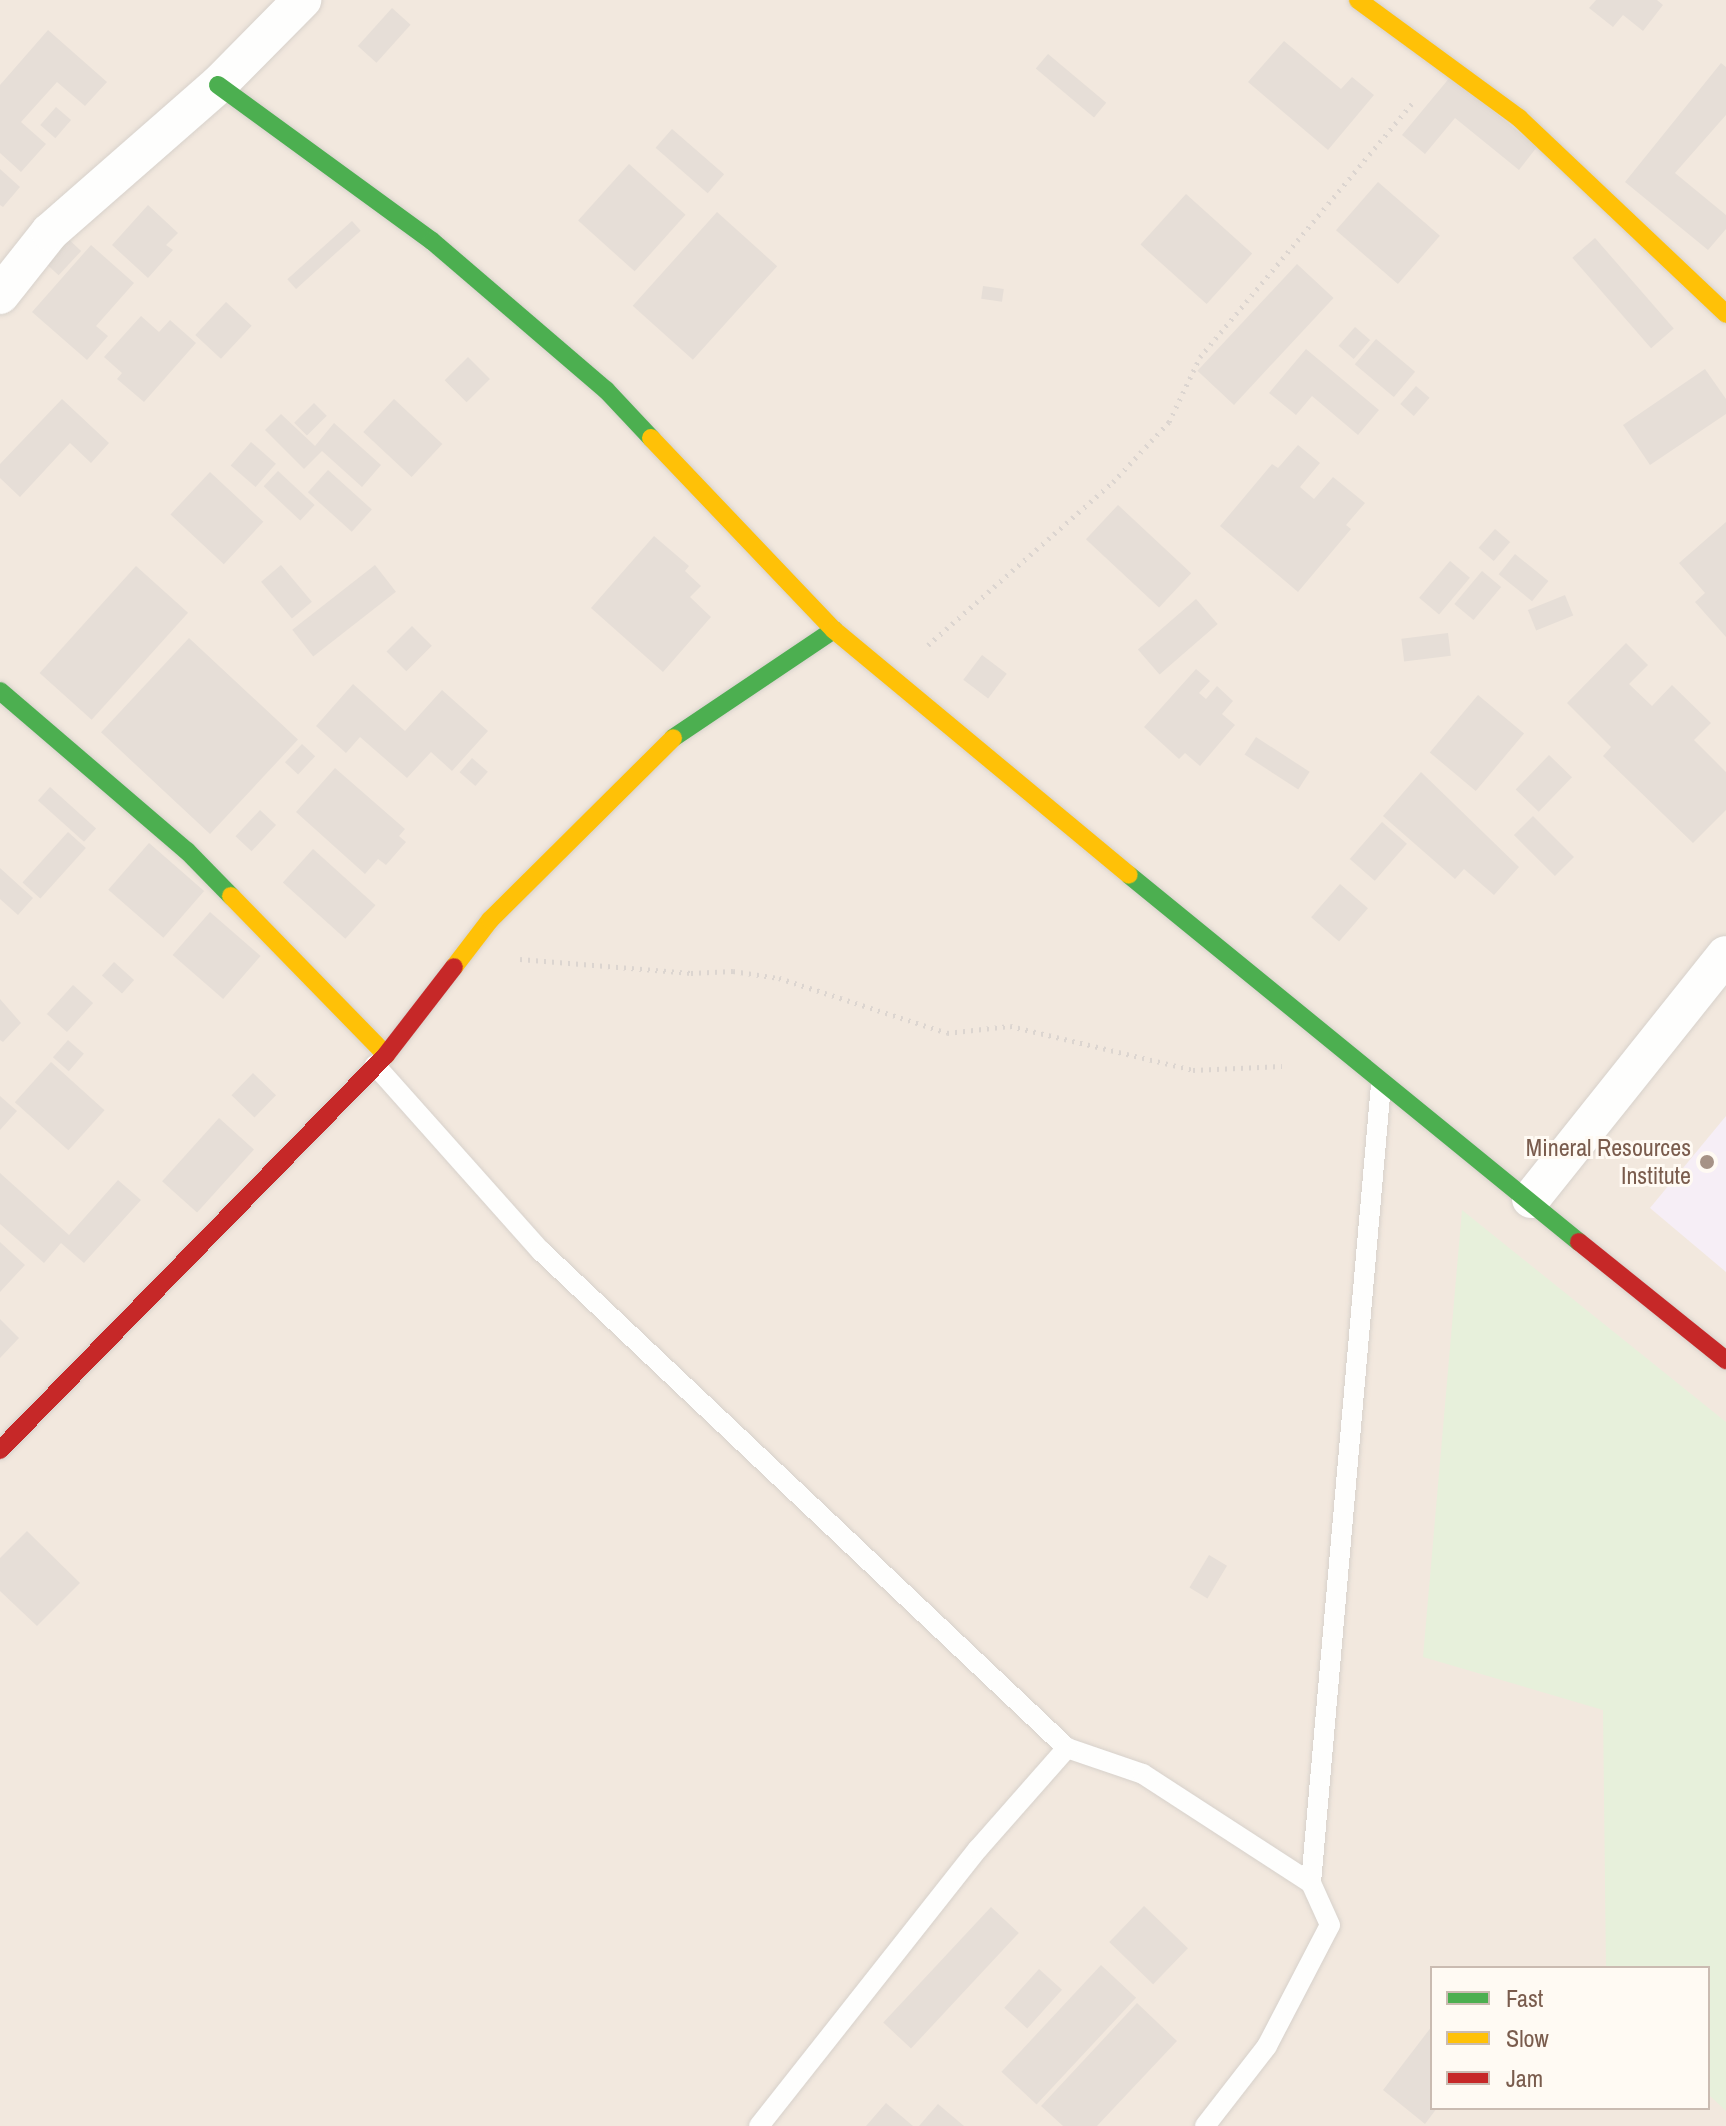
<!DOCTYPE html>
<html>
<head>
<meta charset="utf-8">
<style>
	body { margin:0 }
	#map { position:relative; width:1726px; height:2126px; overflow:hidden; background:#f9f5f0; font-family:"Archivo Narrow",sans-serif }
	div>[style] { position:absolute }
	.residential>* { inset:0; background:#f2e8de }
	.education>* { inset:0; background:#f6eef6 }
	.green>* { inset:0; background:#e7f0db }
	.building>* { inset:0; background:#e6ded7; transform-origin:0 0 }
	.path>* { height:5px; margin-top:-2.5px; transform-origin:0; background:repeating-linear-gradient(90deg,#dcd5d0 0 2px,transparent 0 8px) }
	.roads { filter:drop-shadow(0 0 2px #d7d1cb) drop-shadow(0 0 2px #d7d1cb) }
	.lane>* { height:20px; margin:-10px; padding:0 10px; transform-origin:10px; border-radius:10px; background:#fefefd }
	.street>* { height:38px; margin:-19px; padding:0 19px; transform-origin:19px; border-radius:19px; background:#fefefd }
	.fast>* { height:18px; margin:-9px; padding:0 9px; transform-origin:9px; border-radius:9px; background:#4caf50 }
	.slow>* { height:18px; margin:-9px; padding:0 9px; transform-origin:9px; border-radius:9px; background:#ffc107 }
	.jam>* { height:18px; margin:-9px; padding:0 9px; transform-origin:9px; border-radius:9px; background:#c62828 }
	.dots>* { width:22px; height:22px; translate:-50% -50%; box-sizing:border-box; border:4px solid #fffaf3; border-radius:50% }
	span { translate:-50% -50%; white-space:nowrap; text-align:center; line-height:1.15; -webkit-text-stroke:6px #fffaf3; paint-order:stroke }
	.poi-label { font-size:24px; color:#7a5c4d }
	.right { translate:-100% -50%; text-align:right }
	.legend { position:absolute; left:1430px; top:1966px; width:280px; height:144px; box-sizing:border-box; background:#fffaf3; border:2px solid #cabbb1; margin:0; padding:10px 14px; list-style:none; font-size:24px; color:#7a5c4d }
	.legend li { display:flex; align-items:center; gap:16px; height:40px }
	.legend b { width:40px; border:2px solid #cabbb1 }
</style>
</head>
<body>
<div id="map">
	<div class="residential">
		<div style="clip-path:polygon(evenodd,0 0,1726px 0,1726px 2126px,0 2126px,0 0,1432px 1968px,1708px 1968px,1708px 2108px,1432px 2108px,1432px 1968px)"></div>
	</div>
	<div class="education">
		<div style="clip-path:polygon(1726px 1116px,1726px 1272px,1650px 1208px)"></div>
	</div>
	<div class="green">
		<div style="clip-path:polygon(1462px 1210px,1726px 1422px,1726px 2111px,1708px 2094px,1708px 1968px,1606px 1968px,1603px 1710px,1423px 1657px)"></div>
	</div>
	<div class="building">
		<div style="clip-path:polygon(1596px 0,1657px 0,1663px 5px,1643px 31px,1623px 15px,1613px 27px,1589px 8px)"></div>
		<div style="left:392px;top:8px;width:25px;height:51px;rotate:42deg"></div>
		<div style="clip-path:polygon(48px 30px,107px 82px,85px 106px,57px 82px,21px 122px,46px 144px,21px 172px,0 153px,0 85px)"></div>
		<div style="clip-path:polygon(1284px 41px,1341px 89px,1352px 77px,1374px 95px,1328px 150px,1248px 82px)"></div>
		<div style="left:1048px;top:54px;width:76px;height:19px;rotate:40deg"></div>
		<div style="clip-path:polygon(1721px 63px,1726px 67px,1726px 115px,1675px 173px,1726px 215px,1726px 229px,1708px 250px,1625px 182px)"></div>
		<div style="clip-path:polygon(1451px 76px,1537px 147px,1519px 170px,1455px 118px,1425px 154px,1402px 135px)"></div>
		<div style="left:56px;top:107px;width:20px;height:24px;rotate:41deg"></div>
		<div style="left:672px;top:129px;width:69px;height:25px;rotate:41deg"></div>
		<div style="left:629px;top:164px;width:76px;height:76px;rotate:42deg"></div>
		<div style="clip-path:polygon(0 169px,20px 187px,3px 207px,0 205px)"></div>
		<div style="left:1378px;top:182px;width:82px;height:64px;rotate:41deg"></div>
		<div style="left:1186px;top:194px;width:89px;height:68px;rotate:42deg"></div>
		<div style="clip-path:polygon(148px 205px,178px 233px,166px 245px,173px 250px,148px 278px,112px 245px)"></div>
		<div style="left:717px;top:212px;width:81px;height:126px;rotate:42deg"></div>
		<div style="left:352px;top:221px;width:13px;height:87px;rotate:48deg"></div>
		<div style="left:65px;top:236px;width:22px;height:33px;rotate:43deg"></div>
		<div style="left:1595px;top:238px;width:120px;height:30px;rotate:49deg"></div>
		<div style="clip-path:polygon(91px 245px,134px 283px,96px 326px,108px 336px,87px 360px,32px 312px)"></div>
		<div style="left:1297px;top:264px;width:50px;height:146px;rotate:43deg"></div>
		<div style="left:983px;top:286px;width:21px;height:13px;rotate:8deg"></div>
		<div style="left:226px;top:302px;width:35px;height:45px;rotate:43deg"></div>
		<div style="clip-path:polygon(141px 316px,159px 332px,170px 320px,196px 343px,144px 402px,117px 379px,122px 373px,104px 357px)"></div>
		<div style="left:1355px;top:327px;width:20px;height:25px;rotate:41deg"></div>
		<div style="left:1376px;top:339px;width:51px;height:33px;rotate:40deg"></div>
		<div style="clip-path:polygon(1306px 349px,1379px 410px,1358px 435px,1312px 396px,1296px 415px,1269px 393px)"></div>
		<div style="left:468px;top:357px;width:31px;height:33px;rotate:45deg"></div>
		<div style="clip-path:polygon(1705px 369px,1726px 399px,1726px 414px,1650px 465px,1623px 425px)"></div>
		<div style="left:1416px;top:386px;width:18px;height:24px;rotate:41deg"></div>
		<div style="clip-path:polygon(62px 399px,109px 443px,91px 463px,70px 443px,20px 497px,0 478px,0 464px)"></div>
		<div style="left:394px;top:399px;width:66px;height:45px;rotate:43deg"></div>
		<div style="left:314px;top:403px;width:18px;height:28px;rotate:45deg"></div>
		<div style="clip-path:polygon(281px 414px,315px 446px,334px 423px,381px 465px,362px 487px,322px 451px,304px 469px,265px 430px)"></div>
		<div style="left:251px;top:442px;width:33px;height:31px;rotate:41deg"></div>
		<div style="clip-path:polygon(1298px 445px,1320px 463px,1300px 487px,1314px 499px,1333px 477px,1365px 503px,1346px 525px,1351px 529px,1298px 592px,1220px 526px,1272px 464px,1278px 468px)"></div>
		<div style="left:328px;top:470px;width:59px;height:30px;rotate:42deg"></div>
		<div style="left:278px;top:471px;width:50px;height:21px;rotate:43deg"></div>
		<div style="left:210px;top:472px;width:73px;height:58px;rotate:43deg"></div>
		<div style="left:1118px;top:505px;width:100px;height:47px;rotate:43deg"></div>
		<div style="clip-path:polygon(1726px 522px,1726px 637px,1695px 602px,1705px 593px,1679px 563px)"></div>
		<div style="left:1495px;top:529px;width:20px;height:25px;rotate:41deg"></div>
		<div style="clip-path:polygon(654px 536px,689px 566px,685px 571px,701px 586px,690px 597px,711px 617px,663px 672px,591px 608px)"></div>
		<div style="left:1515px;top:554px;width:43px;height:26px;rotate:39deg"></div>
		<div style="left:1450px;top:561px;width:26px;height:48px;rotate:40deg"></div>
		<div style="left:281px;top:565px;width:48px;height:26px;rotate:50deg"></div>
		<div style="left:375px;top:565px;width:34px;height:105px;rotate:52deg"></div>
		<div style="left:136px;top:566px;width:70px;height:144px;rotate:42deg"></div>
		<div style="left:1482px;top:571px;width:25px;height:43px;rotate:40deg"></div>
		<div style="left:1565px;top:595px;width:22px;height:40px;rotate:68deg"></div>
		<div style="left:1196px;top:599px;width:33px;height:77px;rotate:49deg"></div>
		<div style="left:412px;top:626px;width:28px;height:36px;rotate:45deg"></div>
		<div style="left:1448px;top:633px;width:23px;height:47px;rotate:83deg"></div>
		<div style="left:189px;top:638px;width:149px;height:129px;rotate:43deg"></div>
		<div style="clip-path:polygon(1626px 643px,1648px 665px,1629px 684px,1652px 706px,1672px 685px,1711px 723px,1694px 740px,1726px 772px,1726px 810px,1693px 843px,1603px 756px,1611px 747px,1567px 703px)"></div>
		<div style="left:982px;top:655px;width:31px;height:31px;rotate:37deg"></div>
		<div style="clip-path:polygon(1196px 669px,1210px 681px,1199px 693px,1206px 699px,1217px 686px,1233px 701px,1222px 714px,1235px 725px,1200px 766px,1185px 753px,1179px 759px,1144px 727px)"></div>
		<div style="clip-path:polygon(353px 684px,405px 731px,442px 690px,488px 731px,452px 771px,431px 752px,407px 778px,360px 737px,346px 753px,316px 726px)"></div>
		<div style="left:1478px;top:695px;width:60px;height:75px;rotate:40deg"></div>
		<div style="left:1256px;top:737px;width:64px;height:21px;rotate:33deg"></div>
		<div style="left:302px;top:744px;width:18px;height:25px;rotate:43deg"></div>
		<div style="left:1549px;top:755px;width:32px;height:48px;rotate:44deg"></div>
		<div style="left:472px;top:758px;width:21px;height:19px;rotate:41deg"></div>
		<div style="clip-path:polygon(335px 768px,405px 829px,399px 836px,406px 842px,386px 865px,378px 859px,365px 874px,296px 812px)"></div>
		<div style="clip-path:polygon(1421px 772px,1519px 867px,1494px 895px,1464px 869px,1455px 879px,1383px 816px)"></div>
		<div style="left:50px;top:787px;width:62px;height:18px;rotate:42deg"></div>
		<div style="left:260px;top:810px;width:22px;height:36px;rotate:43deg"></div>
		<div style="left:1533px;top:816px;width:58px;height:27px;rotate:45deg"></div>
		<div style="left:1382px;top:822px;width:33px;height:49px;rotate:41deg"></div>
		<div style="left:68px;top:832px;width:24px;height:68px;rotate:42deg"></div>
		<div style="left:149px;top:843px;width:73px;height:62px;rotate:41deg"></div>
		<div style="left:313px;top:849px;width:84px;height:45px;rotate:42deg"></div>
		<div style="clip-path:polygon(0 868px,33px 898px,18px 915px,0 899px)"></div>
		<div style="left:1340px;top:884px;width:37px;height:44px;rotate:41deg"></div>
		<div style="left:210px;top:912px;width:67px;height:57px;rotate:41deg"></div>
		<div style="left:114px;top:962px;width:27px;height:18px;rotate:42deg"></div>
		<div style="left:73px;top:985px;width:27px;height:39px;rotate:42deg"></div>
		<div style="clip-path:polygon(0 999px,21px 1023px,3px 1042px,0 1040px)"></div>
		<div style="left:68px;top:1040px;width:21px;height:23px;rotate:41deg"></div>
		<div style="left:51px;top:1062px;width:72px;height:54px;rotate:42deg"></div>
		<div style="left:253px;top:1073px;width:32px;height:31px;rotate:44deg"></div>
		<div style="clip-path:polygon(0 1096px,17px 1111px,0 1130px)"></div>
		<div style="left:219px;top:1118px;width:47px;height:85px;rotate:42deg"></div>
		<div style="clip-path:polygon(0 1173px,69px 1235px,118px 1180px,141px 1200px,84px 1263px,61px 1243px,44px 1263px,0 1224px)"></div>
		<div style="clip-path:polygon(0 1242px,25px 1265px,0 1292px)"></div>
		<div style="clip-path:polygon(0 1319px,19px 1338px,0 1358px)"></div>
		<div style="clip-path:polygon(27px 1531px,80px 1583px,37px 1626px,0 1591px,0 1558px)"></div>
		<div style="left:1209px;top:1555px;width:21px;height:38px;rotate:31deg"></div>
		<div style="left:1144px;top:1906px;width:61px;height:50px;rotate:44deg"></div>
		<div style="left:991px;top:1907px;width:38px;height:158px;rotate:43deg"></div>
		<div style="left:1101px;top:1965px;width:48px;height:146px;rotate:43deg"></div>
		<div style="left:1039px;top:1969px;width:31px;height:52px;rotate:42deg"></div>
		<div style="clip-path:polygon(1137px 2003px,1177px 2041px,1097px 2126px,1063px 2126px,1041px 2106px)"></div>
		<div style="clip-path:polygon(1432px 2026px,1432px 2108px,1437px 2108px,1425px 2124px,1383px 2090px)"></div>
		<div style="clip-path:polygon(886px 2103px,913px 2126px,866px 2126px)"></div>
		<div style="clip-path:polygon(938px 2104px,964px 2126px,919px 2126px)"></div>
	</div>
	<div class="path">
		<div style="left:928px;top:645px;width:247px;rotate:-41.4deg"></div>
		<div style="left:1113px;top:482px;width:82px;rotate:-47deg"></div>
		<div style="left:1169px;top:422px;width:72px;rotate:-64.5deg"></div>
		<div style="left:1200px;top:357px;width:334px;rotate:-50.1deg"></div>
		<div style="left:520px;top:959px;width:172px;rotate:4.7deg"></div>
		<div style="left:691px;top:973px;width:42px;rotate:-2.7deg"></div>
		<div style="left:733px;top:971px;width:47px;rotate:8.7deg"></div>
		<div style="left:779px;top:978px;width:177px;rotate:18.1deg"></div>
		<div style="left:947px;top:1033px;width:63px;rotate:-6.3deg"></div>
		<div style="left:1010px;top:1026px;width:188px;rotate:13.5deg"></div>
		<div style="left:1193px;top:1070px;width:89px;rotate:-2.6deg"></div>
	</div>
	<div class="roads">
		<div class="lane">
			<div style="left:375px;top:1065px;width:249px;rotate:48.3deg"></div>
			<div style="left:541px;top:1251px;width:724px;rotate:43.38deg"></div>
			<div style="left:1067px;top:1748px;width:80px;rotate:18.9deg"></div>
			<div style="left:1143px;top:1774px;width:200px;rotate:33deg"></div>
			<div style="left:759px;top:2126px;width:353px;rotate:-51.7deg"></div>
			<div style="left:978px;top:1849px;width:135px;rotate:-48.6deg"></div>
			<div style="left:1205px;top:2126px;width:101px;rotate:-52.2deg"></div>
			<div style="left:1267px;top:2046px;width:136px;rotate:-62.5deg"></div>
			<div style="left:1330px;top:1925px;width:46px;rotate:-114.3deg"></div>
			<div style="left:1311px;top:1883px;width:802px;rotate:-84.99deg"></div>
		</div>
		<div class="street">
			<div style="left:0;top:295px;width:80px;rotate:-51.6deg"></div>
			<div style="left:50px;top:232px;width:223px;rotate:-41.2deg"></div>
			<div style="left:218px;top:85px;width:120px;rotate:-45.3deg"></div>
			<div style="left:1531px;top:1199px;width:312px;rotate:-51.4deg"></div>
		</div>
		<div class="fast">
			<div style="left:218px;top:85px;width:265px;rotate:36.1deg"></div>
			<div style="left:432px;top:241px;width:229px;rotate:40.6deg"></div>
			<div style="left:606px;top:390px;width:66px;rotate:46.8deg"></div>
			<div style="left:0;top:691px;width:246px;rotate:40.6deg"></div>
			<div style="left:187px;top:851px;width:63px;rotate:45.6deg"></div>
			<div style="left:673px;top:738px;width:194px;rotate:-33.9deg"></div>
			<div style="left:1129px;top:875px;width:581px;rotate:39.2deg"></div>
		</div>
		<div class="slow">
			<div style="left:1358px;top:0;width:200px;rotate:36.2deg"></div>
			<div style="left:1519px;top:118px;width:285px;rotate:43.4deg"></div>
			<div style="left:651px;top:438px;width:265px;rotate:46.4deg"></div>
			<div style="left:834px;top:630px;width:383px;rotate:39.7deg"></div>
			<div style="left:231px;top:896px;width:222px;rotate:45.7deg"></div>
			<div style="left:454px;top:967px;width:59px;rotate:-52.5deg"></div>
			<div style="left:490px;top:920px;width:258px;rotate:-44.8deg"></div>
		</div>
		<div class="jam">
			<div style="left:1579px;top:1242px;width:189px;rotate:38.8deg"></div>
			<div style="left:0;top:1450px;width:552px;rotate:-45.66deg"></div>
			<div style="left:386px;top:1055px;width:111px;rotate:-52.3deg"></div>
		</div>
	</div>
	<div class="dots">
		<div style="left:1707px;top:1162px;background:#a69286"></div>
	</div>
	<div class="poi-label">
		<span class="right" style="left:1691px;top:1162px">Mineral Resources<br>Institute</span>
	</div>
	<ul class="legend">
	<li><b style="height:10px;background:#4caf50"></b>Fast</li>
	<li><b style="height:10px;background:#ffc107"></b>Slow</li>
	<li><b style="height:10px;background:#c62828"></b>Jam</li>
	</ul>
</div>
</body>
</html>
